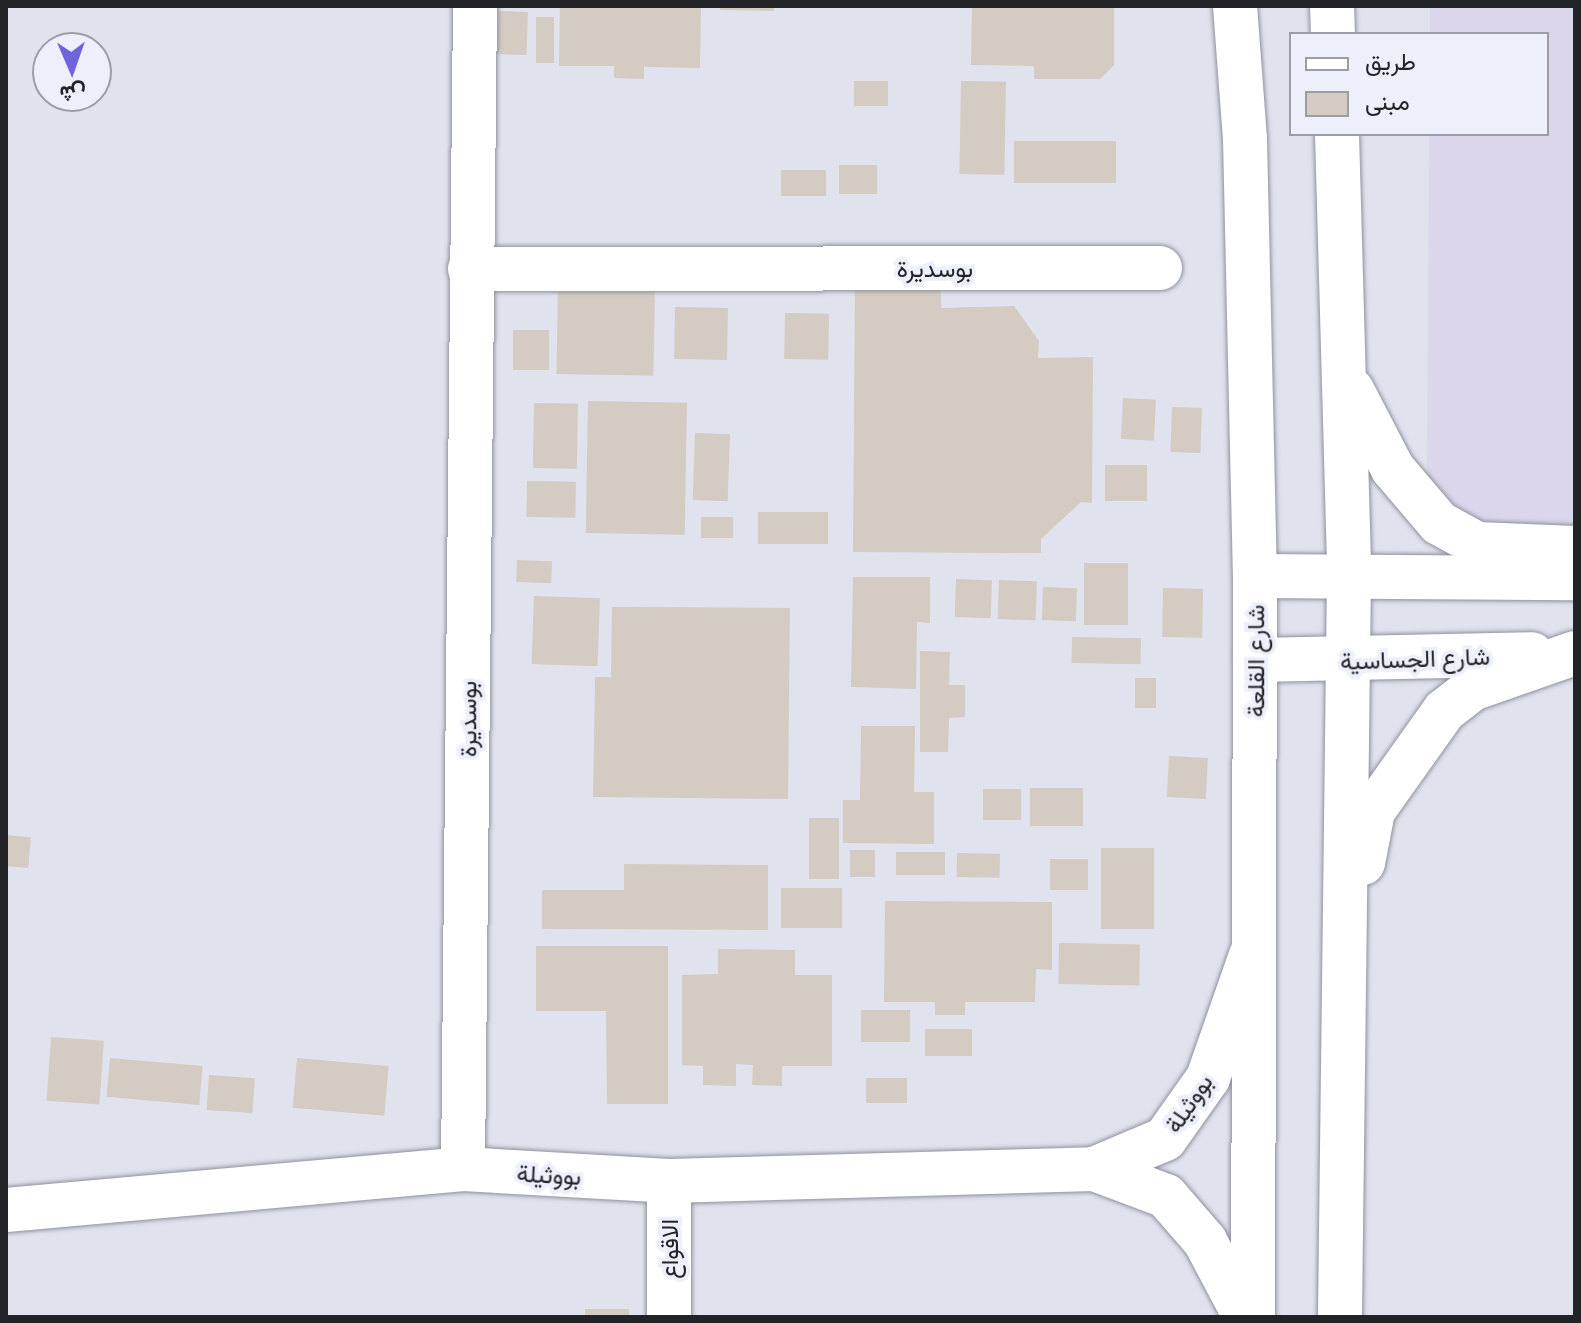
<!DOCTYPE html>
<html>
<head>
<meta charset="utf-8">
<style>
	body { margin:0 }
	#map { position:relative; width:1581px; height:1323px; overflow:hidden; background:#e0e3ee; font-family:Lato,Vazirmatn,sans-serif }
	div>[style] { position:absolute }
	.education>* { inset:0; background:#dbd6eb }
	.building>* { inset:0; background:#d4cbc2; transform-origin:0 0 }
	.roads { filter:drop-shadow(0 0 2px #8f929c) drop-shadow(0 0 2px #8f929c) }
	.street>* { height:44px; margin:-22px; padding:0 22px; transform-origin:22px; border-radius:22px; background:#fff }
	.secondary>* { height:44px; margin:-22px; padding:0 22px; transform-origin:22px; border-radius:22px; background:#fff }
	span { translate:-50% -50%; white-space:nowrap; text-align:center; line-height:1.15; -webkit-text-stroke:8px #edf0fb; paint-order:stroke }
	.street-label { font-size:24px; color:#222327 }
	.frame { position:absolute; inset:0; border:8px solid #222327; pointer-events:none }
	.legend { position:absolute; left:1289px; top:32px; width:260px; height:104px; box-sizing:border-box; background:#edf0fb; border:2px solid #9c9ea6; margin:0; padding:10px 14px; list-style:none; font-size:24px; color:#222327 }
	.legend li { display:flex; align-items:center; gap:16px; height:40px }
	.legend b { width:40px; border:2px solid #9c9ea6 }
	.north { position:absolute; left:32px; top:32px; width:80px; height:80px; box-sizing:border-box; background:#edf0fb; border:2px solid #9c9ea6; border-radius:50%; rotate:178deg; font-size:22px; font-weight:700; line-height:32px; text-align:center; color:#222327 }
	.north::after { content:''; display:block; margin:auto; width:28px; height:36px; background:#6f63de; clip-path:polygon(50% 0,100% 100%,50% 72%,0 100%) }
</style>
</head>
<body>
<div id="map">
	<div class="education">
		<div style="clip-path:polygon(1430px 6px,1575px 6px,1575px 527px,1482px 529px,1427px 480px,1429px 134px,1547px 134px,1547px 34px,1430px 34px)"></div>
	</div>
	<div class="building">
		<div style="clip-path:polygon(560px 6px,701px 6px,700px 68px,644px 67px,644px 79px,614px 78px,614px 66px,559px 66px)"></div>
		<div style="clip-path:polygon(721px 6px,774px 6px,774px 11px,720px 10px)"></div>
		<div style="clip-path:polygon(972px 6px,1114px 6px,1114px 65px,1100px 79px,1034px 79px,1034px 66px,971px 65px)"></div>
		<div style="left:498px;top:11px;width:30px;height:43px;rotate:2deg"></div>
		<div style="left:536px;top:17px;width:18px;height:46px"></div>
		<div style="left:854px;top:81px;width:34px;height:25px"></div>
		<div style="left:961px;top:81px;width:45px;height:93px;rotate:1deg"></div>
		<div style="left:1014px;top:141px;width:102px;height:42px"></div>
		<div style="left:839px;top:165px;width:38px;height:29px"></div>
		<div style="left:781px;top:170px;width:45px;height:26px"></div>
		<div style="clip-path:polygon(855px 279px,941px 280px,941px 308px,1014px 306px,1039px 341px,1038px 358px,1093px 357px,1092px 503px,1081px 502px,1041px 539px,1041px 553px,853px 552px)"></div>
		<div style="left:558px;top:286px;width:97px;height:88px;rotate:1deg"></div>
		<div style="left:675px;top:307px;width:53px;height:52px;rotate:1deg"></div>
		<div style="left:785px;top:313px;width:44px;height:46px;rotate:1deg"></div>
		<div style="left:513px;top:330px;width:36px;height:40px"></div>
		<div style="left:1123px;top:398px;width:33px;height:41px;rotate:3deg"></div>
		<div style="left:588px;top:401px;width:99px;height:132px;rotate:1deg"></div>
		<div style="left:534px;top:403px;width:44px;height:65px;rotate:1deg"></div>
		<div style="left:1172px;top:407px;width:30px;height:45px;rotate:2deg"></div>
		<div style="left:695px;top:433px;width:35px;height:67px;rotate:2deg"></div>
		<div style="left:1105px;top:465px;width:42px;height:36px"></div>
		<div style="left:527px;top:481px;width:49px;height:36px;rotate:1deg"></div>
		<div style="left:758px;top:512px;width:70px;height:32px"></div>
		<div style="left:701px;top:517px;width:32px;height:21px"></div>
		<div style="left:517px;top:560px;width:35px;height:22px;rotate:2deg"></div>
		<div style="left:1084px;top:563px;width:44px;height:62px"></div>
		<div style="clip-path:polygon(853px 577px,930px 577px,930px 623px,917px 622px,916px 689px,851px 687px)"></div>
		<div style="left:956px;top:579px;width:36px;height:38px;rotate:2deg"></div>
		<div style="left:999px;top:580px;width:38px;height:39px;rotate:2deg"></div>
		<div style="left:1043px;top:587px;width:34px;height:33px;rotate:2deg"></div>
		<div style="left:1163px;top:588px;width:40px;height:49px;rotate:1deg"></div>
		<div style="left:534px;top:596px;width:66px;height:68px;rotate:2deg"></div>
		<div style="clip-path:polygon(612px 607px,790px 608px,788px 799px,593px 797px,595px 677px,611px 677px)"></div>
		<div style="left:1072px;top:637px;width:69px;height:26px;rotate:1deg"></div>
		<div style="clip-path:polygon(920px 651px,950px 652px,949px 685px,965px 685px,965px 717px,949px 718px,948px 752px,920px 752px)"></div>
		<div style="left:1135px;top:678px;width:21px;height:30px"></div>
		<div style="clip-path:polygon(861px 726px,915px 726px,914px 792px,934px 792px,934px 844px,843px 843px,843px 800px,860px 800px)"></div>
		<div style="left:1169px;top:756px;width:39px;height:41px;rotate:3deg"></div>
		<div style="left:1030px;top:788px;width:53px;height:38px"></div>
		<div style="left:983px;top:789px;width:38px;height:31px"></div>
		<div style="left:839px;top:818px;width:61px;height:30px;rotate:90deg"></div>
		<div style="left:6px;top:835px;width:25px;height:31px;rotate:5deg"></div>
		<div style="left:1101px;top:848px;width:53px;height:81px"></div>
		<div style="left:850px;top:850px;width:25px;height:27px"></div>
		<div style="left:896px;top:852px;width:49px;height:23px"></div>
		<div style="left:957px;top:853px;width:43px;height:24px;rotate:1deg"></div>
		<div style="left:1050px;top:859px;width:38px;height:31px"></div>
		<div style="clip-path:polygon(624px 864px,768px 865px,768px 930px,542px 929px,542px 890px,624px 890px)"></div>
		<div style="left:781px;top:888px;width:61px;height:40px"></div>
		<div style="clip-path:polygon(885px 901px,1052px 902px,1052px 970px,1036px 969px,1035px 1002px,965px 1002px,965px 1015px,935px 1015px,935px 1002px,884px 1002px)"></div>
		<div style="left:1059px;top:943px;width:81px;height:41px;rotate:1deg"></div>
		<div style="clip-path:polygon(536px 946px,668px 946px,668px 1104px,607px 1104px,606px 1011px,536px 1011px)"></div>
		<div style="clip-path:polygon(718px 949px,795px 950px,795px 975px,832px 975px,832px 1066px,782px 1066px,782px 1086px,752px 1085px,753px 1065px,736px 1064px,736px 1086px,703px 1085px,703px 1066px,682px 1065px,682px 975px,718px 974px)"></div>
		<div style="left:861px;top:1010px;width:49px;height:32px"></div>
		<div style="left:925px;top:1029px;width:47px;height:27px"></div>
		<div style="left:51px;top:1037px;width:53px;height:64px;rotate:4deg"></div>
		<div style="left:110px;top:1058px;width:93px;height:39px;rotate:5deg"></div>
		<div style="left:297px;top:1058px;width:92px;height:50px;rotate:5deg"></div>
		<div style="left:209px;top:1075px;width:46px;height:35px;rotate:4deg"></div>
		<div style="left:866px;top:1078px;width:41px;height:25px"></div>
		<div style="left:585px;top:1309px;width:44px;height:8px"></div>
	</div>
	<div class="roads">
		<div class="street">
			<div style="left:470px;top:269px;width:690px;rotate:-0.08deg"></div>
			<div style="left:463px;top:1169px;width:1163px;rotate:-89.41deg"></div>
			<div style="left:1094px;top:1169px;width:77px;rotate:-22.9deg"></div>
			<div style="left:1165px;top:1139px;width:75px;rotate:-54.8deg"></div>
			<div style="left:1208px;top:1078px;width:130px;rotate:-70.7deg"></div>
			<div style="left:669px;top:1181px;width:136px;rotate:90deg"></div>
			<div style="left:6px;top:1210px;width:459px;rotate:-5.1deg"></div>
			<div style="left:463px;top:1169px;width:206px;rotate:3.3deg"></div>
			<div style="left:669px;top:1181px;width:425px;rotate:-1.6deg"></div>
			<div style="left:1094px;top:1169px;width:77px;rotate:20.6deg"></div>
			<div style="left:1166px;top:1196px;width:60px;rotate:49.1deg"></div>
			<div style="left:1205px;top:1241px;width:86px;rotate:62.2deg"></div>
		</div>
		<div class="secondary">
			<div style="left:1235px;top:6px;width:133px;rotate:85.7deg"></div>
			<div style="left:1245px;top:139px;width:437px;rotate:88.7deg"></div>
			<div style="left:1255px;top:576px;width:741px;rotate:90.15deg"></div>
			<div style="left:1332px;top:6px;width:28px;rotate:88deg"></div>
			<div style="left:1337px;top:134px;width:443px;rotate:88.4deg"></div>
			<div style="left:1349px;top:577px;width:740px;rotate:90.7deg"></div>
			<div style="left:1352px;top:390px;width:89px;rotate:62.6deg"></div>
			<div style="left:1393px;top:469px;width:71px;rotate:49.6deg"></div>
			<div style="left:1439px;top:523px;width:43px;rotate:28.9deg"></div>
			<div style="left:1477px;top:544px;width:98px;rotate:2.3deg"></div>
			<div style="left:1255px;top:576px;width:320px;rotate:0.4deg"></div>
			<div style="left:1255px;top:660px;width:277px;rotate:-1.2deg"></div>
			<div style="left:1363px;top:863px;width:53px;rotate:-79.1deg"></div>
			<div style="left:1373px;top:811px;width:123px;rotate:-54.6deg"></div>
			<div style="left:1444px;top:711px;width:36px;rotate:-38deg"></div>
			<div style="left:1472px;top:689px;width:109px;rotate:-19.3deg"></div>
		</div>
	</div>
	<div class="street-label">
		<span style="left:935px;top:268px">بوسديرة</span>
		<span style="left:1415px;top:658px;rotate:-2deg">شارع الجساسية</span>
		<span style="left:1255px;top:661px;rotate:-90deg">شارع القلعة</span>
		<span style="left:467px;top:719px;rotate:-90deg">بوسديرة</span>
		<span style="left:1188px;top:1103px;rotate:-56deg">بووثيلة</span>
		<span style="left:549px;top:1174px;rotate:3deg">بووثيلة</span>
		<span style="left:669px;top:1249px;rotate:-90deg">الاقواع</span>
	</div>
	<div class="frame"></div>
	<ul class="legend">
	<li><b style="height:10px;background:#fff"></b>طريق</li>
	<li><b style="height:22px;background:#d4cbc2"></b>مبنى</li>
	</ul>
	<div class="north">ش</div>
</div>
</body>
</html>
